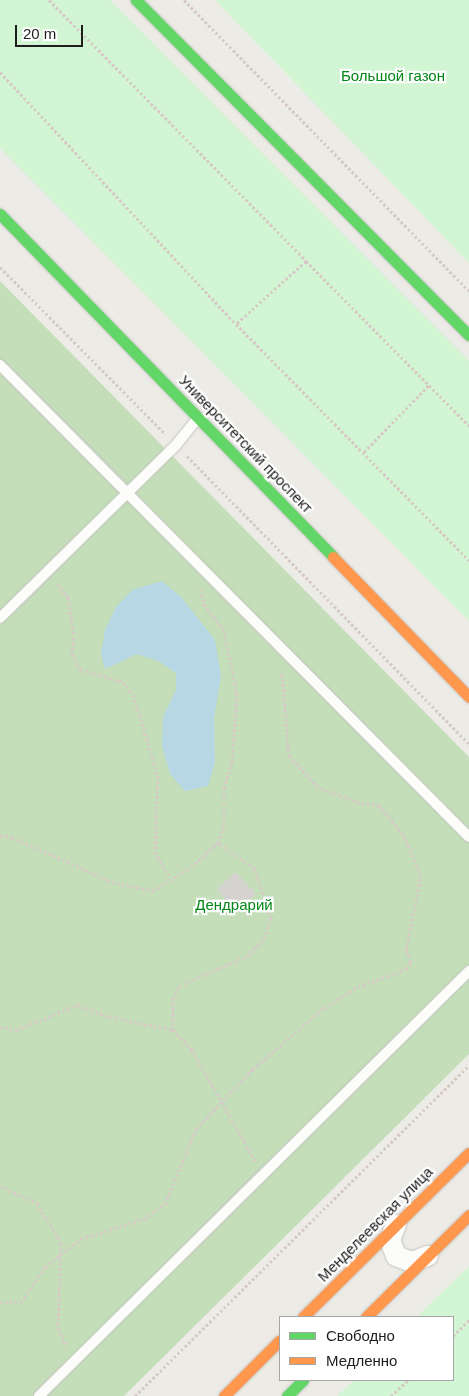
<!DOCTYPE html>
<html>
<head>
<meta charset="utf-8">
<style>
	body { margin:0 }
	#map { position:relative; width:469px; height:1396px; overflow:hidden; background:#edebe6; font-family:Arial,sans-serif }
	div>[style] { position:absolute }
	.forest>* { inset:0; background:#c4deb9 }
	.park>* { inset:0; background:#d2f5d4 }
	.water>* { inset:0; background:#b6d7e3 }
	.building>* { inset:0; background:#d5d3cf; transform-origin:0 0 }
	.path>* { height:3px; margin-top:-1.5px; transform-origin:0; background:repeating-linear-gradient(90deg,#d7c9c5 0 2.5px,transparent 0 5px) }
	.roads { filter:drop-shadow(0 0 1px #c5c4c2) drop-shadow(0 0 1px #c5c4c2) }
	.lane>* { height:10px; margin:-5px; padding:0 5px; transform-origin:5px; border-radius:5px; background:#fcfcfb }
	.street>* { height:20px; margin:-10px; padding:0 10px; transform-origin:10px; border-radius:10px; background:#fcfcfb }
	.fast>* { height:11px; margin:-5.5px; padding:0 5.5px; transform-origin:5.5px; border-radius:5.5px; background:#63d668 }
	.slow>* { height:11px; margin:-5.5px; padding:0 5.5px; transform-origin:5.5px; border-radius:5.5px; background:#ff974d }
	span { translate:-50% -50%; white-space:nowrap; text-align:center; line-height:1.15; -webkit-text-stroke:4.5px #fff; paint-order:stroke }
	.park-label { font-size:15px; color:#028615 }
	.street-label { font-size:15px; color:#1e1e1e }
	.legend { position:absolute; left:279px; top:1316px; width:175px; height:65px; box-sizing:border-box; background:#fff; border:1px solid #a5a5a5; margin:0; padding:6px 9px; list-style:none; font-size:15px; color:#1e1e1e }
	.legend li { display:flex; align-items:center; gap:10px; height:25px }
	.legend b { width:25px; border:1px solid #a5a5a5 }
	.scale { position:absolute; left:15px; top:25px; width:68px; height:22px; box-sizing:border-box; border:2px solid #1e1e1e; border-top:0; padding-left:6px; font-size:15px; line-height:18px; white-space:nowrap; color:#1e1e1e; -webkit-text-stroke:4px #fff; paint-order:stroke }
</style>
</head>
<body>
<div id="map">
	<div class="forest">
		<div style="clip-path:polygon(0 281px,469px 757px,469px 1054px,124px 1396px,0 1396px)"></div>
	</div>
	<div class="park">
		<div style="clip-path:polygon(0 0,110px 0,469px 361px,469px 621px,0 148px)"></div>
		<div style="clip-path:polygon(215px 0,469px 0,469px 263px)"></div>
		<div style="clip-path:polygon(469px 1266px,469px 1396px,337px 1396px,354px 1380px,453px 1380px,453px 1317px,417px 1317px)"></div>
	</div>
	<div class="water">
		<div style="clip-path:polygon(162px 581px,182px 598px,215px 640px,221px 676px,214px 718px,215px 762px,208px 786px,185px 791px,170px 774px,162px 746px,163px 717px,176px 690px,176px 673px,158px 661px,137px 654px,105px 669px,101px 654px,105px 630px,116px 607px,132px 590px)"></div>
	</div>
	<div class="building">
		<div style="left:235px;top:872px;width:30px;height:26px;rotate:46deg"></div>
	</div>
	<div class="path">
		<div style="left:49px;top:0;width:366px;rotate:45.4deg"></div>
		<div style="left:306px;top:261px;width:94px;rotate:138deg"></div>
		<div style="left:184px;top:0;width:407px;rotate:45.6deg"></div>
		<div style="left:0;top:72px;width:345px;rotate:46.9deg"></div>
		<div style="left:236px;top:324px;width:332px;rotate:45.4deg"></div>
		<div style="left:306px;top:261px;width:232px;rotate:45.3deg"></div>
		<div style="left:0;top:267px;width:235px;rotate:45.3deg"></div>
		<div style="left:364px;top:452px;width:93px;rotate:-45.9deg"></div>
		<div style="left:187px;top:456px;width:403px;rotate:45.6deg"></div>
		<div style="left:57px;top:584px;width:17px;rotate:50deg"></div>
		<div style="left:68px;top:597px;width:40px;rotate:81.5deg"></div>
		<div style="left:74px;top:637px;width:17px;rotate:97deg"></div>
		<div style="left:72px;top:654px;width:17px;rotate:62deg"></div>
		<div style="left:80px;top:669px;width:45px;rotate:16.8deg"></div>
		<div style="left:123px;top:682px;width:16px;rotate:52deg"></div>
		<div style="left:133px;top:695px;width:85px;rotate:72.8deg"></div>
		<div style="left:158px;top:776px;width:76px;rotate:92.3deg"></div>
		<div style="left:155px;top:852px;width:30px;rotate:60deg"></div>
		<div style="left:0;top:836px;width:12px;rotate:5deg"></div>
		<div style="left:12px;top:837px;width:110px;rotate:24.2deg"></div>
		<div style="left:112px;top:882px;width:42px;rotate:12.4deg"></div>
		<div style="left:153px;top:891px;width:45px;rotate:-32.3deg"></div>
		<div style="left:191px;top:867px;width:36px;rotate:-42deg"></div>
		<div style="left:218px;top:843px;width:19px;rotate:-72deg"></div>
		<div style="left:224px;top:825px;width:37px;rotate:-90deg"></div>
		<div style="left:224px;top:788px;width:28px;rotate:-73deg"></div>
		<div style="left:232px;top:761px;width:67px;rotate:-85.7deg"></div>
		<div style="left:237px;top:694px;width:65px;rotate:-101.5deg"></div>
		<div style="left:224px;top:630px;width:31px;rotate:-128deg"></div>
		<div style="left:205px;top:606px;width:17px;rotate:-107deg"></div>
		<div style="left:0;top:1027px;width:16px;rotate:11deg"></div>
		<div style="left:16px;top:1030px;width:66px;rotate:-22.3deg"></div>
		<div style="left:77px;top:1005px;width:35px;rotate:20deg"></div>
		<div style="left:110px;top:1017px;width:64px;rotate:11.7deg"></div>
		<div style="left:173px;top:1030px;width:28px;rotate:46deg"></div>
		<div style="left:192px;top:1050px;width:128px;rotate:60.4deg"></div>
		<div style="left:173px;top:1030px;width:31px;rotate:-90deg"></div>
		<div style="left:173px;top:999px;width:14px;rotate:-65deg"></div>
		<div style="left:179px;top:986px;width:74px;rotate:-23.8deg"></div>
		<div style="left:247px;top:956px;width:24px;rotate:-45deg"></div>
		<div style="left:264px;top:939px;width:22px;rotate:-72deg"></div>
		<div style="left:271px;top:918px;width:53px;rotate:-108.8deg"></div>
		<div style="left:254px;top:868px;width:44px;rotate:-145.2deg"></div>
		<div style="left:0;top:1186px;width:41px;rotate:24.7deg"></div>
		<div style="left:37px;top:1203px;width:47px;rotate:59deg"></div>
		<div style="left:61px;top:1243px;width:85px;rotate:92deg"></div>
		<div style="left:58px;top:1328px;width:21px;rotate:65deg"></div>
		<div style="left:0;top:1302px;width:21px"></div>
		<div style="left:21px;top:1302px;width:42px;rotate:-55.6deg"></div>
		<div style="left:45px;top:1267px;width:46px;rotate:-37.9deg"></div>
		<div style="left:81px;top:1239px;width:66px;rotate:-17.6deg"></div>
		<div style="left:144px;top:1219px;width:26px;rotate:-36deg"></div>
		<div style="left:165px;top:1204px;width:81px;rotate:-67.5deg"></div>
		<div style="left:196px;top:1129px;width:83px;rotate:-46.5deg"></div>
		<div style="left:253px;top:1069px;width:94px;rotate:-40.7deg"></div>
		<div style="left:324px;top:1008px;width:40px;rotate:-32deg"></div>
		<div style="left:358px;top:987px;width:51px;rotate:-20.6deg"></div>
		<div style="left:406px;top:969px;width:9px;rotate:-54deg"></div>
		<div style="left:411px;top:962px;width:13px;rotate:-113deg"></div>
		<div style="left:406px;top:950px;width:76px;rotate:-78.7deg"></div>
		<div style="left:421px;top:875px;width:45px;rotate:-113.7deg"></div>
		<div style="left:403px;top:834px;width:38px;rotate:-130deg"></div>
		<div style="left:379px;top:805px;width:19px;rotate:-174deg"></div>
		<div style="left:360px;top:803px;width:45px;rotate:-159.1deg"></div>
		<div style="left:318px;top:787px;width:42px;rotate:-133.1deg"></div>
		<div style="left:289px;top:756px;width:84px;rotate:-94.8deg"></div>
		<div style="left:453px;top:1336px;width:23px;rotate:-45deg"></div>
		<div style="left:135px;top:1396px;width:470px;rotate:-44.7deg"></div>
		<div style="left:391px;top:1396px;width:23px;rotate:-43deg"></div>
	</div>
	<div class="roads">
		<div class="lane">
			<div style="left:0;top:365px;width:665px;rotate:45.18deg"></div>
			<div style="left:0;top:618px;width:247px;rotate:-44.5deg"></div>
			<div style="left:176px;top:445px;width:35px;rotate:-51deg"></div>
			<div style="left:39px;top:1396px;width:605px;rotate:-44.66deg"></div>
		</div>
		<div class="street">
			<div style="left:396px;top:1225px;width:16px;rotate:112deg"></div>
			<div style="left:390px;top:1240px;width:17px;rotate:69deg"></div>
			<div style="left:396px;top:1256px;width:17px;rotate:21deg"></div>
			<div style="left:412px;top:1262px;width:17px;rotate:-21deg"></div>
		</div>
		<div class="fast">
			<div style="left:136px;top:0;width:472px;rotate:45.2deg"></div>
			<div style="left:0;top:214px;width:478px;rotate:45.8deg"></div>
			<div style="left:287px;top:1396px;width:23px;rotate:-45deg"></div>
		</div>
		<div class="slow">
			<div style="left:333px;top:557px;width:195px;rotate:45.8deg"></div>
			<div style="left:303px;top:1317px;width:233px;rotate:-44.7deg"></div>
			<div style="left:366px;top:1317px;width:145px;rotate:-44.7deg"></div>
			<div style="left:224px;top:1396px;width:79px;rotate:-45deg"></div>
		</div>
	</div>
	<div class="park-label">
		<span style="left:393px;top:76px">Большой газон</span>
		<span style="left:234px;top:905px">Дендрарий</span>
	</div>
	<div class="street-label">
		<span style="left:246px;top:444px;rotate:46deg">Университетский проспект</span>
		<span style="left:375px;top:1224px;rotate:-45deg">Менделеевская улица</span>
	</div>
	<ul class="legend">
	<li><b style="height:6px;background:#63d668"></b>Свободно</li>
	<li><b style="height:6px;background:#ff974d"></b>Медленно</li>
	</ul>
	<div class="scale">20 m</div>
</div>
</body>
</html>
